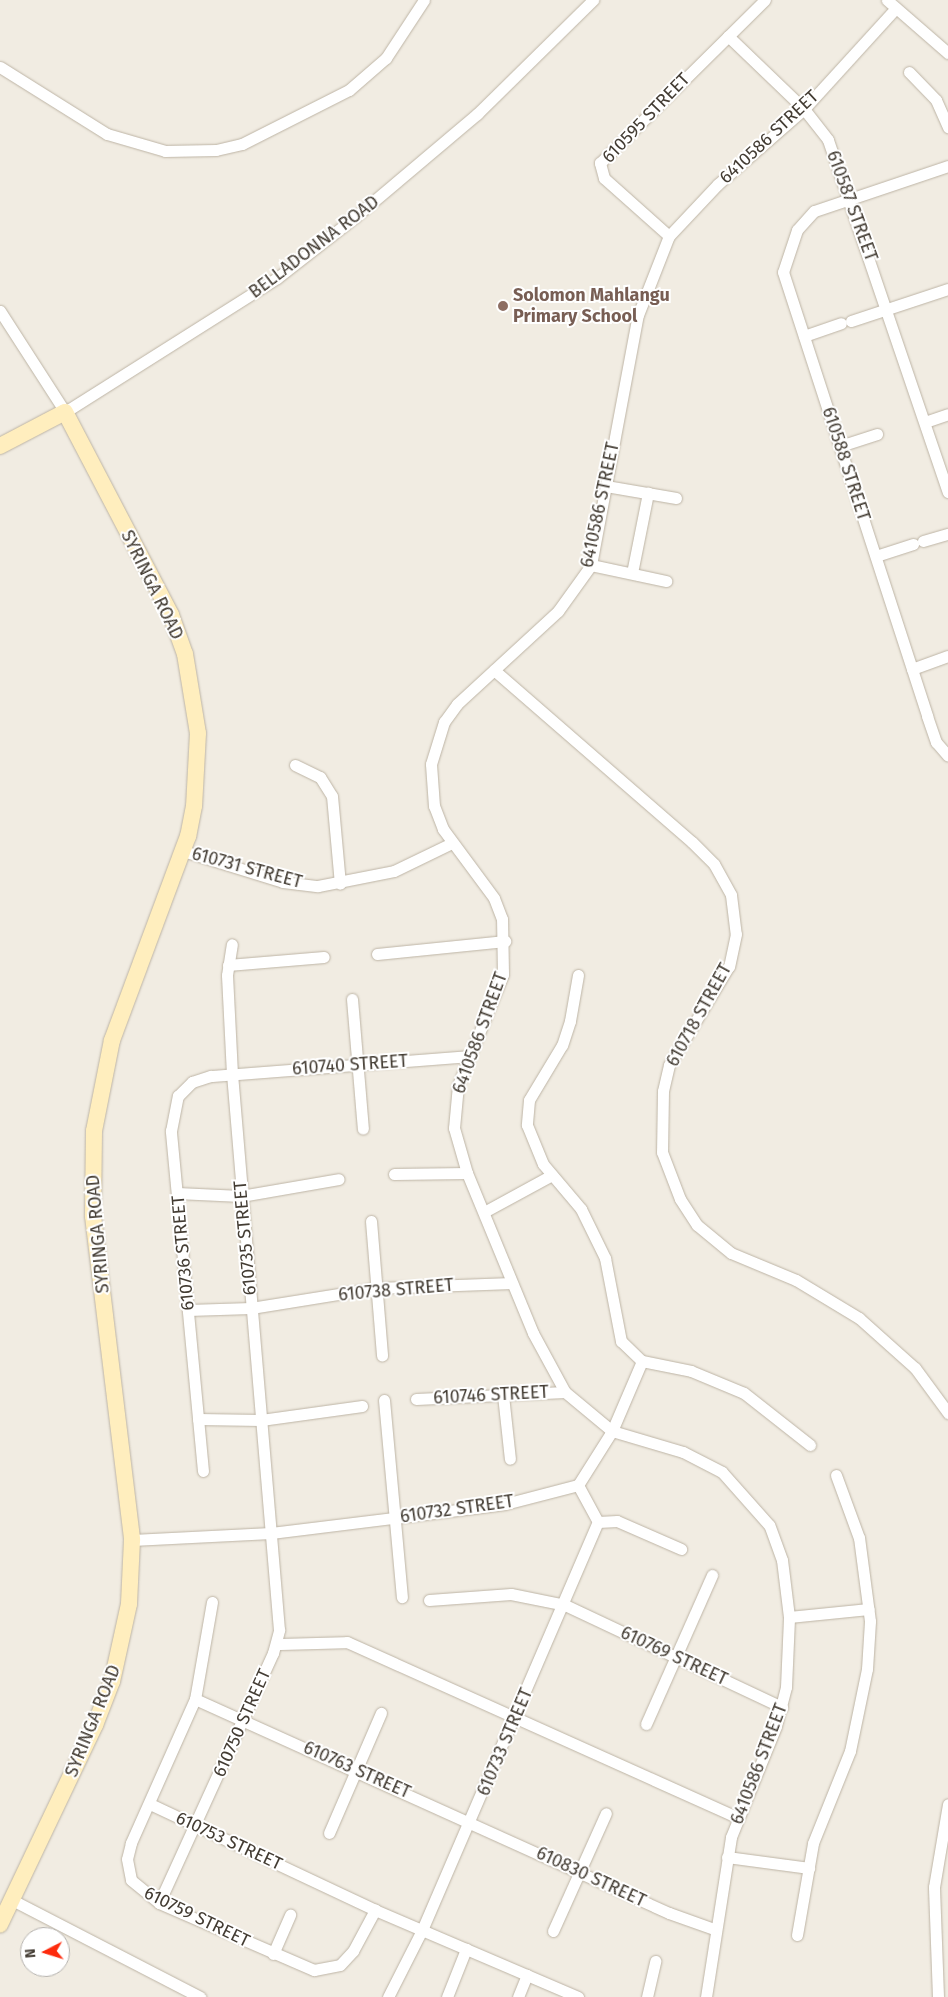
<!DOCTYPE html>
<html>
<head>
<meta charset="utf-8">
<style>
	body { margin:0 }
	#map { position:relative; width:948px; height:1997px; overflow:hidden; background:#f1ece2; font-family:"Fira Sans",sans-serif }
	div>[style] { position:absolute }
	.roads { filter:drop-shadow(0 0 1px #bdb4a5) drop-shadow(0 0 1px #bdb4a5) }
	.street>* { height:11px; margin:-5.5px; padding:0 5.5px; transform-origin:5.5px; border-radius:5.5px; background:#fff }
	.secondary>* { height:16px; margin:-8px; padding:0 8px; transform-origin:8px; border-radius:8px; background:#ffeebe }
	.dots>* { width:14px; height:14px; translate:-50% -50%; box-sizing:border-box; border:2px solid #fff; border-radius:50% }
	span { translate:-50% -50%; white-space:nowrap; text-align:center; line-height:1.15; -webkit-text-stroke:4px #fff; paint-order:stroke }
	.street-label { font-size:18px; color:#433c33 }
	.education-label { font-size:18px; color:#785e54; font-weight:700 }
	.left { translate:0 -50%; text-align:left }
	.north { position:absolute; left:20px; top:1927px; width:50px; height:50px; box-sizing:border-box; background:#fff; border:1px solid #b4b1ad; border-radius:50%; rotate:265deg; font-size:14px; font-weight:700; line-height:20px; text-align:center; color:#433c33 }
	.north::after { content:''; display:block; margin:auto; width:18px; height:22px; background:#fd2b0d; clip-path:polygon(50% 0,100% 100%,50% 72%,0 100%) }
</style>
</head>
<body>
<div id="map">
	<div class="roads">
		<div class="street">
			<div style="left:887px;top:0;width:81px;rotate:41deg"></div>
			<div style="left:728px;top:36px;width:105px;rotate:43.8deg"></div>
			<div style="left:804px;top:109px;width:39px;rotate:52deg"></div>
			<div style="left:828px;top:140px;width:372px;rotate:71.2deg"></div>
			<div style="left:0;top:67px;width:126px;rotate:32.1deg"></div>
			<div style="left:107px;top:134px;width:60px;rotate:16.3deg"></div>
			<div style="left:165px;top:151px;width:51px;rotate:-1.1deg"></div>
			<div style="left:216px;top:150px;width:27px;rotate:-13deg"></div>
			<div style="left:242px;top:144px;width:120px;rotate:-26.8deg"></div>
			<div style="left:349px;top:90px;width:49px;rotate:-40.9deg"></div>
			<div style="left:386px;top:58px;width:69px;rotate:-56.8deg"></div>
			<div style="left:909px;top:72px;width:39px;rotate:46deg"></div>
			<div style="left:936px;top:100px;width:30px;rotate:66deg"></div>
			<div style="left:948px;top:166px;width:141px;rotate:161.4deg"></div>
			<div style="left:814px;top:211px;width:25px;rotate:132deg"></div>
			<div style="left:797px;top:230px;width:44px;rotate:108.4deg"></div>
			<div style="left:783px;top:272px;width:467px;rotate:72deg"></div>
			<div style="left:927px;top:716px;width:28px;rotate:71deg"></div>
			<div style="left:936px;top:742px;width:18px;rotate:49deg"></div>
			<div style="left:669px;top:236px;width:87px;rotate:-138.3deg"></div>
			<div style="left:604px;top:178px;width:16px;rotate:-105deg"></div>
			<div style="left:600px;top:163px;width:232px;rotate:-44.7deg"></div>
			<div style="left:0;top:311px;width:120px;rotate:57.2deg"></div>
			<div style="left:65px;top:412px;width:251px;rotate:-32.3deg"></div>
			<div style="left:277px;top:278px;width:99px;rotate:-38deg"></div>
			<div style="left:355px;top:217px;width:160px;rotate:-40.2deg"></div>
			<div style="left:477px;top:114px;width:163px;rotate:-44.5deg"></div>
			<div style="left:851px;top:321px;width:102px;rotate:-18.3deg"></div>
			<div style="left:804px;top:336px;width:39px;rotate:-19deg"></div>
			<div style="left:925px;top:422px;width:24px;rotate:-19deg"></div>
			<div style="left:840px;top:446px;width:39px;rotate:-18deg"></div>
			<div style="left:606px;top:486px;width:71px;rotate:9.7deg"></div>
			<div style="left:923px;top:541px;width:26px;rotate:-16deg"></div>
			<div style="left:876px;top:556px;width:39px;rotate:-18deg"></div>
			<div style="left:591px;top:565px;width:77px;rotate:12deg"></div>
			<div style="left:632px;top:573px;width:82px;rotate:-78.7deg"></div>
			<div style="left:912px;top:669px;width:38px;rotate:-20deg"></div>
			<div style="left:494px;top:670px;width:262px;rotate:41deg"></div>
			<div style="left:692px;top:842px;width:31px;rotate:45deg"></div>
			<div style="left:714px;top:864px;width:35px;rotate:61deg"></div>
			<div style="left:731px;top:895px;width:39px;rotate:83deg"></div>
			<div style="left:736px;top:934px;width:33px;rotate:102deg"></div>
			<div style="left:729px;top:966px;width:116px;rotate:121.2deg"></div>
			<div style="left:669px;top:1065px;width:27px;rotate:103deg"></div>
			<div style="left:663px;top:1091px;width:61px;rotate:90.9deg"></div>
			<div style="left:662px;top:1152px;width:50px;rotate:69deg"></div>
			<div style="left:680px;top:1199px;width:31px;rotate:57deg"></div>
			<div style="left:697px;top:1225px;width:44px;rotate:39.5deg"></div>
			<div style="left:731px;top:1253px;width:70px;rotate:22.6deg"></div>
			<div style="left:796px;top:1280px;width:74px;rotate:31.1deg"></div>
			<div style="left:859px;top:1318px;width:75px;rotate:41.8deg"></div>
			<div style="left:915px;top:1368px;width:56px;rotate:53.7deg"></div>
			<div style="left:295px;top:765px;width:28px;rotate:26deg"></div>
			<div style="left:320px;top:777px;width:22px;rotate:58deg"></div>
			<div style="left:332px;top:796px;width:88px;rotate:84.8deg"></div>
			<div style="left:183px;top:851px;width:105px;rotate:17.2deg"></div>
			<div style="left:283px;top:882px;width:35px;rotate:7deg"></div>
			<div style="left:318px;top:886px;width:77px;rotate:-11.2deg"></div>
			<div style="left:394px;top:871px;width:64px;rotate:-25.8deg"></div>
			<div style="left:377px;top:954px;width:129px;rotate:-5.8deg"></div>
			<div style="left:228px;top:965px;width:96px;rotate:-4.8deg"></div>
			<div style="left:578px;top:975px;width:47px;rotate:99.9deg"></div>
			<div style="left:570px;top:1021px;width:25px;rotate:108deg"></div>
			<div style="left:562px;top:1045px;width:64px;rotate:121deg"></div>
			<div style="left:529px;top:1100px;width:25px;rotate:95deg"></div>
			<div style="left:527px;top:1125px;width:42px;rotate:67.7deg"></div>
			<div style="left:543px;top:1164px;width:59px;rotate:49.8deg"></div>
			<div style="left:581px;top:1209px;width:55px;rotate:63.9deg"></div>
			<div style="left:605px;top:1258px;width:85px;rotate:79.1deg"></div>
			<div style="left:621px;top:1341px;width:29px;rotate:44deg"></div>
			<div style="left:642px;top:1361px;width:50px;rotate:11.5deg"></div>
			<div style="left:691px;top:1371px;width:57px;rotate:22.5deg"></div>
			<div style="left:744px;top:1393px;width:84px;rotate:38.2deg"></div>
			<div style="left:352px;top:999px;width:130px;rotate:85.2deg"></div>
			<div style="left:394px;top:1174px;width:73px;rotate:-0.8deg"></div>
			<div style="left:177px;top:1193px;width:64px;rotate:2.7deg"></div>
			<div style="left:241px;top:1196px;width:99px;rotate:-9.8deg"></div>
			<div style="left:484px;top:1212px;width:75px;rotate:-28.6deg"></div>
			<div style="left:371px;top:1221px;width:135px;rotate:85.3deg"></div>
			<div style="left:188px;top:1310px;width:63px;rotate:-1.8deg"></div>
			<div style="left:251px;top:1308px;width:127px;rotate:-9.1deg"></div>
			<div style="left:376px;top:1288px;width:136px;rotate:-2.1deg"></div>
			<div style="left:503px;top:1395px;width:64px;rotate:83.8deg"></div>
			<div style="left:416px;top:1399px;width:149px;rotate:-2.7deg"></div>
			<div style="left:384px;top:1400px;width:198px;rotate:84.8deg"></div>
			<div style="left:198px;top:1419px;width:63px;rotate:0.9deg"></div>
			<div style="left:261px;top:1420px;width:102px;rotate:-7.9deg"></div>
			<div style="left:203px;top:1471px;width:342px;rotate:-95.4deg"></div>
			<div style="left:171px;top:1131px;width:36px;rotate:-79deg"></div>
			<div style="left:178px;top:1096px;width:20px;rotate:-45deg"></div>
			<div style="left:192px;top:1082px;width:20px;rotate:-18deg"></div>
			<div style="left:211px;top:1076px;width:258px;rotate:-4.4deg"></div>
			<div style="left:598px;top:1522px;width:19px;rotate:-3deg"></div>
			<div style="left:617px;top:1521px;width:70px;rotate:23.6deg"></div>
			<div style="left:132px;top:1540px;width:139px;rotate:-2.9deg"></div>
			<div style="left:271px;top:1533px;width:124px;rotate:-7deg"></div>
			<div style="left:394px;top:1518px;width:112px;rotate:-7.2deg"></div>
			<div style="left:505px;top:1504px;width:75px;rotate:-14.6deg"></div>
			<div style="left:578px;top:1485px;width:64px;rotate:-57.8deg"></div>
			<div style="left:612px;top:1431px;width:76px;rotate:-66.8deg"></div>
			<div style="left:429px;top:1600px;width:82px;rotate:-4.2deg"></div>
			<div style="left:511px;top:1594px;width:55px;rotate:11.5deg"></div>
			<div style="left:565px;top:1605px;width:240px;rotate:25.2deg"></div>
			<div style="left:212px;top:1602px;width:98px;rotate:99.9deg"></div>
			<div style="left:195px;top:1699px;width:158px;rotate:114deg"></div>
			<div style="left:131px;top:1843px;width:16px;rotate:104deg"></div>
			<div style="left:127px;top:1859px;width:21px;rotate:79deg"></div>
			<div style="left:131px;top:1880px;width:36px;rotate:39deg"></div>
			<div style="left:159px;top:1903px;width:169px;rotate:23.4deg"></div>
			<div style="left:314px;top:1970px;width:26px;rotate:-11deg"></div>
			<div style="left:340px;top:1965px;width:19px;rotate:-47deg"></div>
			<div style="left:353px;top:1951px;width:47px;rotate:-61.8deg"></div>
			<div style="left:789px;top:1617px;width:80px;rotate:-5.7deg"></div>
			<div style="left:277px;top:1644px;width:70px;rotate:-1.6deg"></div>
			<div style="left:347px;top:1642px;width:427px;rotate:24.2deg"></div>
			<div style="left:195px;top:1699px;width:520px;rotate:24.3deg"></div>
			<div style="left:669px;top:1913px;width:48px;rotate:19.6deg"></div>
			<div style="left:646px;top:1724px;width:163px;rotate:-66.1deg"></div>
			<div style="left:150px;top:1804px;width:249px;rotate:25.2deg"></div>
			<div style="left:375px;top:1910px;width:221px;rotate:23.2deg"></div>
			<div style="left:329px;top:1833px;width:131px;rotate:-66.6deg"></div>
			<div style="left:727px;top:1857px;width:83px;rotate:7.6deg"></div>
			<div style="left:12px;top:1900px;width:212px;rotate:27.3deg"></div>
			<div style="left:159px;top:1903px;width:275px;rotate:-65.5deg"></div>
			<div style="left:273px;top:1653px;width:24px;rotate:-75deg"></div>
			<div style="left:279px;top:1630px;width:558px;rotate:-94.83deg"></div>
			<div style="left:232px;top:1074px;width:99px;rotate:-92.9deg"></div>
			<div style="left:227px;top:975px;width:31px;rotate:-81deg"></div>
			<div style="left:553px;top:1931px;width:129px;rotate:-65.8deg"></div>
			<div style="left:797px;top:1935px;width:93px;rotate:-80.1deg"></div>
			<div style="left:813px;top:1843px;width:99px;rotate:-68.1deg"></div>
			<div style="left:850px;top:1751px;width:84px;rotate:-78.3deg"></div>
			<div style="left:867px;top:1669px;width:48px;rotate:-86.4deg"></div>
			<div style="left:870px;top:1621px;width:84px;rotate:-97.5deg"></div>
			<div style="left:859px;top:1538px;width:67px;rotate:-110.1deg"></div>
			<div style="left:273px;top:1954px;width:43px;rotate:-66.4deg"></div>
			<div style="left:388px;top:1997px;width:75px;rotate:-63.1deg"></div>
			<div style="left:422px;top:1930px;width:444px;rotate:-66.7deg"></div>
			<div style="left:598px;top:1522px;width:42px;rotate:-118.4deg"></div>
			<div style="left:447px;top:1997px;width:52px;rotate:-68.4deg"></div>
			<div style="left:518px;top:1997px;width:24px;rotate:-68deg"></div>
			<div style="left:647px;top:1997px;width:37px;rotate:-77deg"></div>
			<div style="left:706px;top:1997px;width:162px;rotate:-81.1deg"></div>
			<div style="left:731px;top:1837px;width:120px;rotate:-67.9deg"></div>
			<div style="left:776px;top:1726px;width:40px;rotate:-75.6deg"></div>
			<div style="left:786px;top:1687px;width:70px;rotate:-87.5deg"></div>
			<div style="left:789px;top:1617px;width:57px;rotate:-97deg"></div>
			<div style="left:782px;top:1560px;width:37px;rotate:-110deg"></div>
			<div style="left:769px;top:1525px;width:71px;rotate:-131.6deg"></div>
			<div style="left:722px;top:1472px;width:44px;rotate:-152.9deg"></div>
			<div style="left:683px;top:1452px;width:74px;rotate:-163.5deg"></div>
			<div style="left:612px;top:1431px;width:61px;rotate:-140.3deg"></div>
			<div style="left:565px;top:1392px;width:67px;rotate:-118.5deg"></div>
			<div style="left:533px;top:1333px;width:173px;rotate:-112.4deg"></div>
			<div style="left:467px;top:1173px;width:47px;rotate:-106.1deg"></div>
			<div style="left:454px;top:1128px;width:43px;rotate:-84.7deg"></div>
			<div style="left:458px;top:1085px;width:120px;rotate:-67.9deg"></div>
			<div style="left:503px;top:974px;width:55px;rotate:-91deg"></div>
			<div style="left:502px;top:919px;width:22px;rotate:-111deg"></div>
			<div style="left:494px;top:898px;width:86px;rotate:-126.5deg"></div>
			<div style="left:443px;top:829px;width:25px;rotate:-111deg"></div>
			<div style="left:434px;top:806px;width:42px;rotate:-94.1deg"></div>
			<div style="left:431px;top:764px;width:44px;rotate:-72.8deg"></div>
			<div style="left:444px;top:722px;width:22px;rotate:-54deg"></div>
			<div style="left:457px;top:704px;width:137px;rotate:-42.6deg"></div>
			<div style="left:558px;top:611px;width:57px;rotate:-54.3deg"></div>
			<div style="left:591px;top:565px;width:254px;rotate:-79.4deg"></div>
			<div style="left:638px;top:315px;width:85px;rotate:-68.6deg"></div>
			<div style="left:669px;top:236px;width:71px;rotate:-46.7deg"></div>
			<div style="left:718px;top:184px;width:114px;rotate:-41.1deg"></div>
			<div style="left:804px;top:109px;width:135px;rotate:-47.7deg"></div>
			<div style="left:938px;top:1997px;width:110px;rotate:-92.1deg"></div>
			<div style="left:934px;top:1887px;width:84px;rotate:-80.4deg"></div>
		</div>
		<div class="secondary">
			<div style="left:0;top:446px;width:73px;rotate:-27.6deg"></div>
			<div style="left:65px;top:412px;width:229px;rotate:62.4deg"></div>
			<div style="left:171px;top:615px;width:41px;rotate:70.3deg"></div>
			<div style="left:185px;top:654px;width:80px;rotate:80.7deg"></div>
			<div style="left:198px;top:733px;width:73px;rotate:93.1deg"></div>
			<div style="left:194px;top:806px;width:31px;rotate:101deg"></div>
			<div style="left:188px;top:836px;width:218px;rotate:110.4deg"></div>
			<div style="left:112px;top:1040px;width:93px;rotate:101.2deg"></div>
			<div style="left:94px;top:1131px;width:85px;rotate:90.7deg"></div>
			<div style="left:93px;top:1216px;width:326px;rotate:83.1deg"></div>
			<div style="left:132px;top:1540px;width:64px;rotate:92.7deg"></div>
			<div style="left:129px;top:1604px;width:79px;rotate:102.4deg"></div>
			<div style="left:112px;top:1681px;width:47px;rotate:111.1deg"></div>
			<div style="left:95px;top:1725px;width:221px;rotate:115.5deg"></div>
		</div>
	</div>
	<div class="dots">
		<div style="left:503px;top:306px;background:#8d6e63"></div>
	</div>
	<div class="street-label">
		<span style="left:646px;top:118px;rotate:-46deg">610595 STREET</span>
		<span style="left:769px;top:137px;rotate:-43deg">6410586 STREET</span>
		<span style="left:852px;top:206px;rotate:70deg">610587 STREET</span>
		<span style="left:314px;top:247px;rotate:-37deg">BELLADONNA ROAD</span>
		<span style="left:846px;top:464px;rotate:72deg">610588 STREET</span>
		<span style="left:600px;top:505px;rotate:-78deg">6410586 STREET</span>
		<span style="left:152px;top:585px;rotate:64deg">SYRINGA ROAD</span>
		<span style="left:247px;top:868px;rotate:15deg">610731 STREET</span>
		<span style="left:699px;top:1015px;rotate:-61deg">610718 STREET</span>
		<span style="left:480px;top:1033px;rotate:-70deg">6410586 STREET</span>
		<span style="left:350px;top:1065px;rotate:-4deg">610740 STREET</span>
		<span style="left:98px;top:1234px;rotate:-95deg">SYRINGA ROAD</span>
		<span style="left:245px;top:1238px;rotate:-95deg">610735 STREET</span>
		<span style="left:183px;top:1253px;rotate:-95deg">610736 STREET</span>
		<span style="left:396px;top:1290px;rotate:-5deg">610738 STREET</span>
		<span style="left:491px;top:1395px;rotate:-3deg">610746 STREET</span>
		<span style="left:457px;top:1509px;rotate:-8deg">610732 STREET</span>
		<span style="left:674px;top:1656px;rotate:25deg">610769 STREET</span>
		<span style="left:93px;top:1721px;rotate:-68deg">SYRINGA ROAD</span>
		<span style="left:242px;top:1723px;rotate:-66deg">610750 STREET</span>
		<span style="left:505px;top:1742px;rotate:-67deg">610733 STREET</span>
		<span style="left:759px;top:1764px;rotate:-69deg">6410586 STREET</span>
		<span style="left:357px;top:1770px;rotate:24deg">610763 STREET</span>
		<span style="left:229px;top:1841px;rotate:25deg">610753 STREET</span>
		<span style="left:591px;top:1877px;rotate:25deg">610830 STREET</span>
		<span style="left:197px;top:1917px;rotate:26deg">610759 STREET</span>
	</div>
	<div class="education-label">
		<span class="left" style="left:513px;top:306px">Solomon Mahlangu<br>Primary School</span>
	</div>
	<div class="north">N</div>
</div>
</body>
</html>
